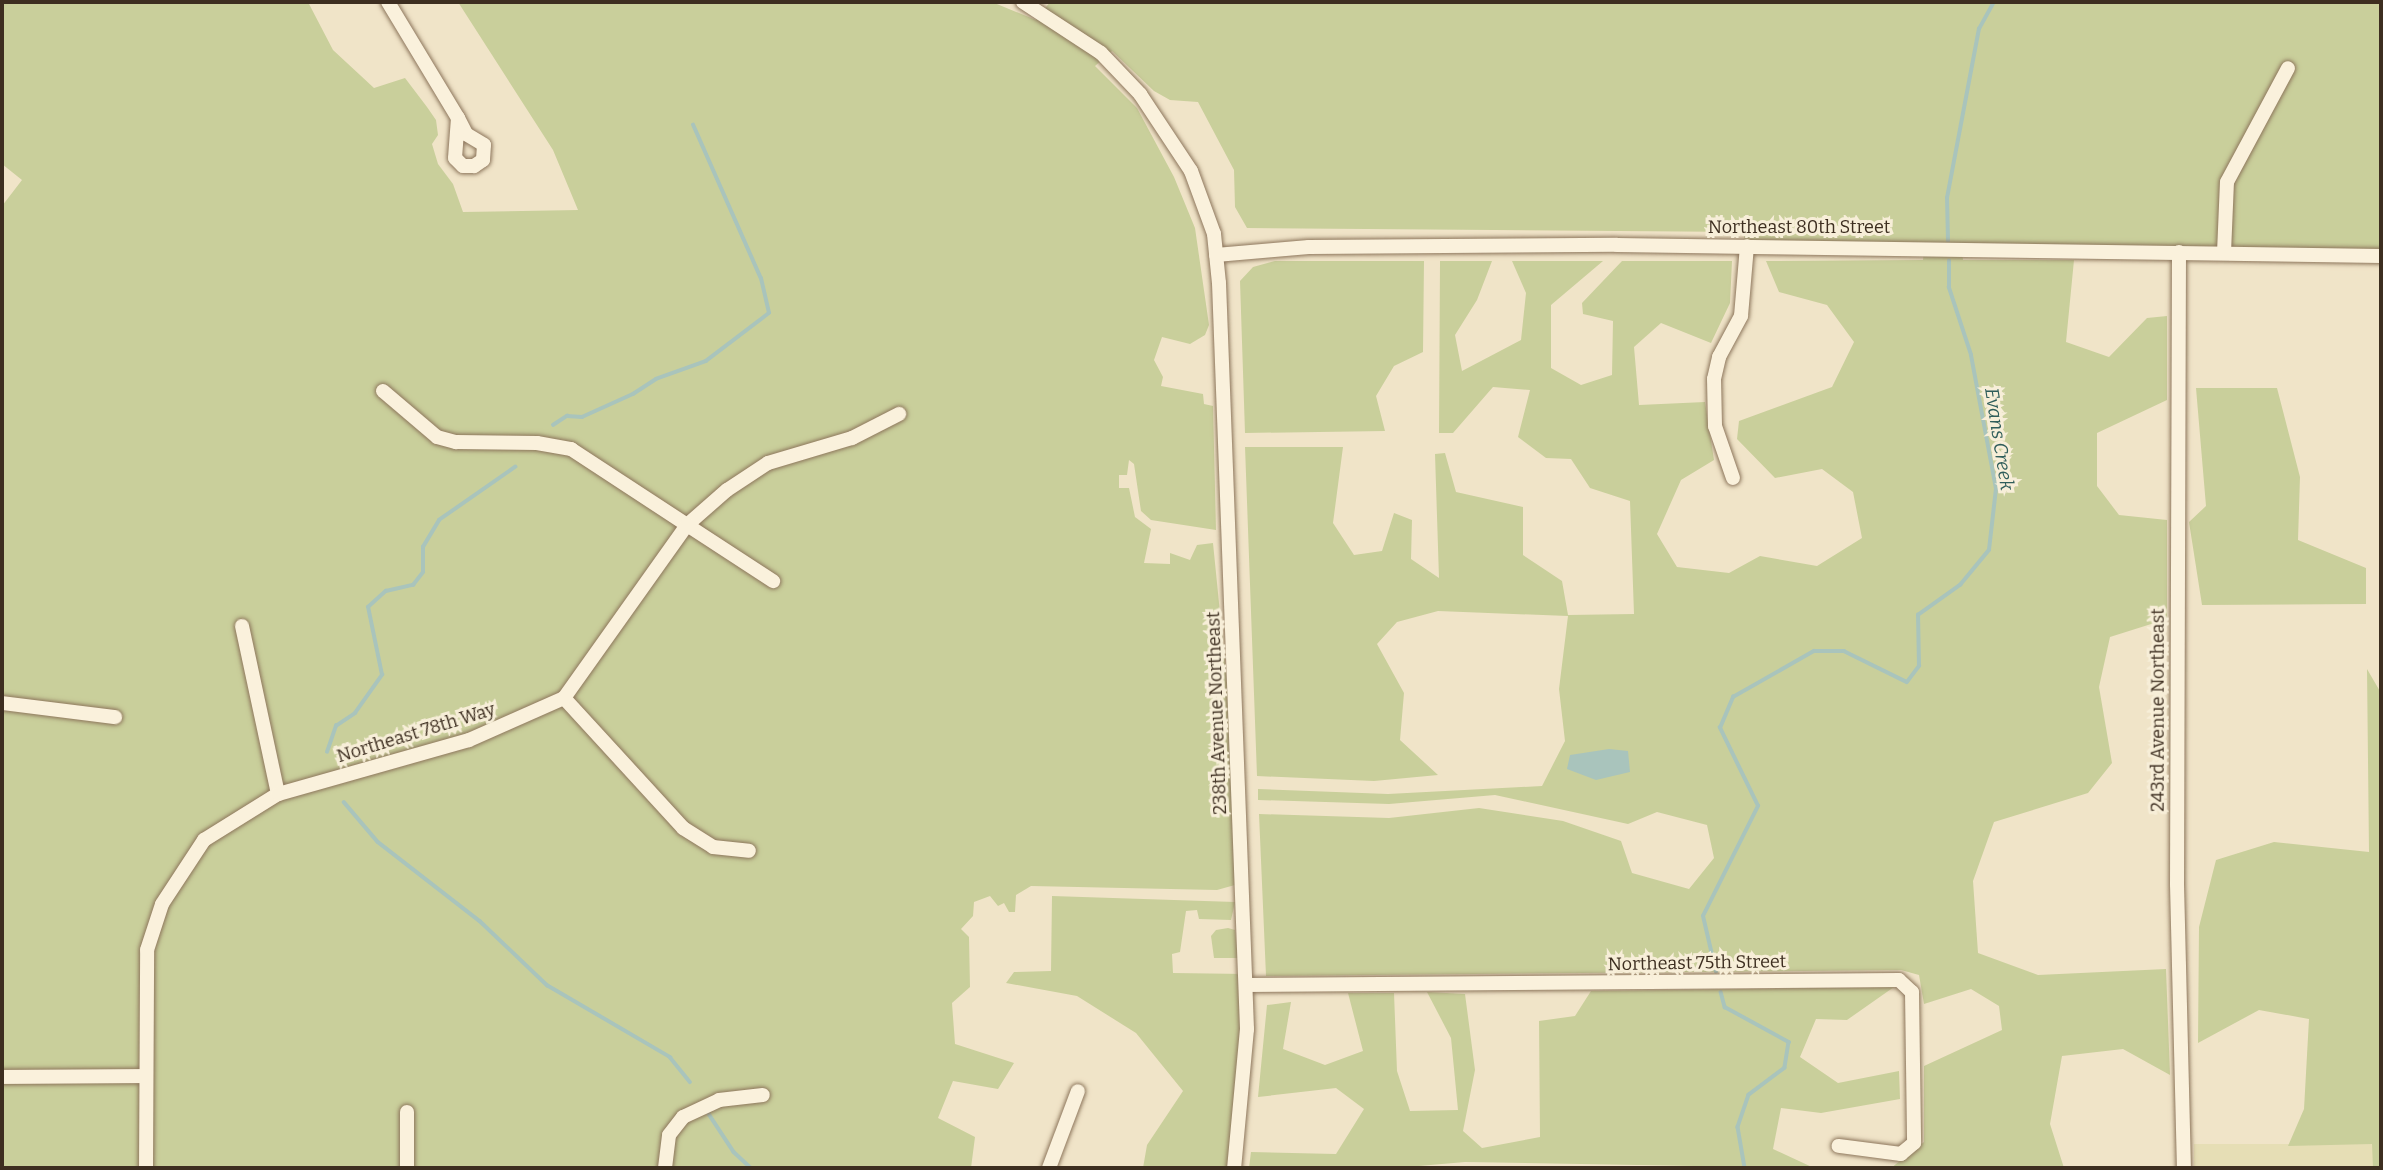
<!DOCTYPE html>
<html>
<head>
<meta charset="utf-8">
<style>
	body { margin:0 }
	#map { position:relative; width:2383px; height:1170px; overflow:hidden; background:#f0e4c8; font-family:Bitter,serif }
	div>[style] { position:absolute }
	.farmland>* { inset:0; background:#e6deb5; transform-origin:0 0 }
	.green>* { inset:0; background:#c9cf9b }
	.water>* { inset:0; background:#a9c4bc }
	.stream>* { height:3.5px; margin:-1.75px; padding:0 1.75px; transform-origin:1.75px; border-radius:1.75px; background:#a9c4bc }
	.roads { filter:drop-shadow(0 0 2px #8d765c) drop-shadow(0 0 2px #8d765c) }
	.minor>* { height:14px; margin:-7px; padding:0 7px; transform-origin:7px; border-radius:7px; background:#faf1dc }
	span { translate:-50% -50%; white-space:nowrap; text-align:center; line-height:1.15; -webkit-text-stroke:6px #f7eed8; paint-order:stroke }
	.street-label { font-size:18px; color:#3d2e20 }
	.water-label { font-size:19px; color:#2f5d5a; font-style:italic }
	.frame { position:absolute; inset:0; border:4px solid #3d2e20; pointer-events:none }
</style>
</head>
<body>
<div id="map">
	<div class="farmland">
		<div style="left:2373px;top:1144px;width:24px;height:179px;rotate:90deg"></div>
	</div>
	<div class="green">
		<div style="clip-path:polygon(2px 2px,308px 2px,333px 50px,374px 88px,405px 78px,427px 107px,436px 120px,438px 135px,432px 144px,438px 164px,453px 184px,463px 212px,578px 210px,553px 150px,458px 2px,992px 2px,1036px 20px,1050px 2px,2381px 2px,2381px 256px,1962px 252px,1963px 260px,2074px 260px,2066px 342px,2109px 357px,2147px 318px,2167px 316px,2167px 400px,2097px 433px,2097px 486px,2119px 515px,2167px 520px,2167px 619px,2110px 637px,2099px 687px,2112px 763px,2088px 793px,1994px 822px,1973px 881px,1978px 953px,2038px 975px,2166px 969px,2170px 1075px,2123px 1049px,2062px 1056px,2050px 1124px,2064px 1168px,1891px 1168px,1924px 1142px,1924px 1066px,2002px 1030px,1999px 1006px,1971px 989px,1924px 1004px,1919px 975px,1901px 970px,1266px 976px,1259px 814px,1389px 818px,1479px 808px,1563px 821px,1621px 841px,1632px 873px,1689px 889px,1714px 858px,1707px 825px,1657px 812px,1628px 824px,1495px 795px,1389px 804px,1258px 800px,1258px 789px,1388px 794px,1542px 786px,1565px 741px,1559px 689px,1568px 616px,1438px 611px,1397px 622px,1377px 644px,1404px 693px,1400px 740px,1438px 775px,1374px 781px,1257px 776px,1245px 447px,1343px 447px,1333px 523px,1354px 555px,1382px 551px,1394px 513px,1412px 520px,1411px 559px,1439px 578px,1435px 454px,1445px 453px,1456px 492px,1523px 507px,1523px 555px,1562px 581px,1568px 615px,1634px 614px,1630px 501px,1590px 488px,1571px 459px,1546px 458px,1518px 437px,1530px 390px,1493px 387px,1453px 433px,1439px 433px,1440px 261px,1492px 261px,1477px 300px,1455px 335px,1462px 371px,1521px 340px,1526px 293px,1512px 261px,1603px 261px,1551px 305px,1551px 368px,1581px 385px,1612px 375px,1613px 321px,1583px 314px,1582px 303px,1622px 261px,1732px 261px,1730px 303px,1711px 343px,1661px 323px,1634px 347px,1639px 405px,1705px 402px,1714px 460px,1681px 480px,1657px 534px,1677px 567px,1729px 573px,1760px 556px,1817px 566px,1862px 538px,1853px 492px,1822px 469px,1775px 478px,1737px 439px,1739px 421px,1832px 387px,1854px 342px,1827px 305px,1779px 292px,1766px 261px,1923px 260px,1924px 251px,1745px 251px,1744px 232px,1247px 228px,1235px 207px,1234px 170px,1198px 102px,1170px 100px,1154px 91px,1112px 51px,1095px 66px,1137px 108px,1174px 177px,1195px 228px,1209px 325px,1205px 335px,1190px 344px,1162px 337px,1154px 360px,1163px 377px,1161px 386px,1203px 394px,1204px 404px,1213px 406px,1216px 530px,1151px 520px,1141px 511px,1134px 464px,1129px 460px,1127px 475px,1119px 475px,1119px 488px,1129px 488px,1135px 517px,1151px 529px,1144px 563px,1170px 564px,1170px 553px,1190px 560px,1197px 545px,1213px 543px,1239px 803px,1242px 883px,1217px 890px,1031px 886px,1016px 895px,1015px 912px,1009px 912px,1004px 903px,998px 906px,990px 896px,974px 902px,973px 916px,961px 929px,969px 937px,970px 987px,952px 1003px,955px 1044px,1014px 1063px,998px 1089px,953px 1081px,938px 1118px,975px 1137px,971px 1168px,2px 1168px,2px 206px,22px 180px,2px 164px)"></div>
		<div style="clip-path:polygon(1275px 261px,1424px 261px,1423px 352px,1394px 366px,1376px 396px,1385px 431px,1245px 433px,1240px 281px,1253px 267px)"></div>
		<div style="clip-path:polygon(2196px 388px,2277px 388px,2300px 477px,2298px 540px,2366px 568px,2366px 604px,2202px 605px,2189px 522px,2206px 506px)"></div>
		<div style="clip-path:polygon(2367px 669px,2381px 693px,2381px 1168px,2373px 1168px,2372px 1144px,2288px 1146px,2304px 1109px,2309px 1019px,2259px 1010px,2198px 1043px,2199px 927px,2216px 860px,2274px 842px,2369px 852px)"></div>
		<div style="clip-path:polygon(1052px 896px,1235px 902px,1231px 920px,1199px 919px,1197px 910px,1186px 911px,1180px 952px,1172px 954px,1173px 973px,1246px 974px,1234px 1168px,1143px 1168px,1147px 1145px,1183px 1091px,1136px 1033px,1077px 996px,1006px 983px,1014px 972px,1051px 971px)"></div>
		<div style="clip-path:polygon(1228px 928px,1235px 930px,1238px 958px,1214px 958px,1211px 936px,1216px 930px)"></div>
		<div style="clip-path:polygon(1894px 987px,1847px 1020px,1816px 1019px,1800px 1057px,1838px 1083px,1899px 1071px,1900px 1099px,1821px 1113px,1781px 1108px,1773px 1149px,1814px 1168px,1465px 1162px,1396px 1168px,1249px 1168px,1251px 1152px,1336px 1154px,1364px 1109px,1336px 1088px,1258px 1097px,1267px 1005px,1291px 1002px,1283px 1049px,1325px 1065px,1363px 1051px,1348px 993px,1394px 993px,1397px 1071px,1410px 1111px,1458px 1110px,1451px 1038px,1427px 992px,1465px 994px,1475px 1070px,1463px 1131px,1482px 1148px,1540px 1137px,1539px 1021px,1575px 1016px,1591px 991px)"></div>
	</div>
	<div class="water">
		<div style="clip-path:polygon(1609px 749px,1628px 751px,1630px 772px,1596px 780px,1567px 769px,1570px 755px)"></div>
	</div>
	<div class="stream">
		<div style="left:1948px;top:241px;width:43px;rotate:-91.3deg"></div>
		<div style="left:1947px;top:198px;width:172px;rotate:-79.3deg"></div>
		<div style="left:1979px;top:29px;width:31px;rotate:-61deg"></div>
		<div style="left:553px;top:425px;width:17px;rotate:-33deg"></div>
		<div style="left:567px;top:416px;width:15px;rotate:4deg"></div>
		<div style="left:582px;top:417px;width:56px;rotate:-24.3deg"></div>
		<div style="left:633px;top:394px;width:27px;rotate:-33deg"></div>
		<div style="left:656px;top:379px;width:53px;rotate:-19.8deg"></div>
		<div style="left:706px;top:361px;width:79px;rotate:-37.3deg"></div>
		<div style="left:769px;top:313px;width:35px;rotate:-103deg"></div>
		<div style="left:761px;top:279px;width:168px;rotate:-113.8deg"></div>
		<div style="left:327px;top:752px;width:28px;rotate:-71deg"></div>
		<div style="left:336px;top:726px;width:23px;rotate:-34deg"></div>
		<div style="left:355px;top:713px;width:47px;rotate:-54.6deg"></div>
		<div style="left:382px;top:675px;width:69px;rotate:-101.6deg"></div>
		<div style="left:368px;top:607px;width:24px;rotate:-42deg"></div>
		<div style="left:386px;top:591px;width:28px;rotate:-13deg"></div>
		<div style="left:413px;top:585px;width:16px;rotate:-52deg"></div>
		<div style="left:423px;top:572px;width:25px;rotate:-90deg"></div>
		<div style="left:423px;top:547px;width:31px;rotate:-59deg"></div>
		<div style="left:439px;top:520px;width:93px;rotate:-34.9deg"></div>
		<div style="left:344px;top:802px;width:52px;rotate:49.6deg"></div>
		<div style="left:378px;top:842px;width:129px;rotate:37.8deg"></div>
		<div style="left:480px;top:921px;width:93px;rotate:43.7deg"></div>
		<div style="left:547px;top:985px;width:143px;rotate:30.3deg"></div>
		<div style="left:670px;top:1057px;width:32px;rotate:51deg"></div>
		<div style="left:1716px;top:972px;width:57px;rotate:-103.1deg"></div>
		<div style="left:1703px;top:916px;width:123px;rotate:-63.4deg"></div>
		<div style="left:1758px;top:806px;width:87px;rotate:-116deg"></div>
		<div style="left:1720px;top:728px;width:34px;rotate:-67deg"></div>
		<div style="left:1733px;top:697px;width:93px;rotate:-29.6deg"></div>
		<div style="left:1814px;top:651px;width:30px"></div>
		<div style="left:1844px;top:651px;width:70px;rotate:26.2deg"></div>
		<div style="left:1907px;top:682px;width:20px;rotate:-53deg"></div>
		<div style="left:1919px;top:666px;width:51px;rotate:-91.1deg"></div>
		<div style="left:1918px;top:615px;width:52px;rotate:-35.5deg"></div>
		<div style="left:1960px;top:585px;width:45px;rotate:-50.4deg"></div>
		<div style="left:1989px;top:550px;width:61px;rotate:-83.5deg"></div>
		<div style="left:1996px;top:489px;width:136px;rotate:-100.6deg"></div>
		<div style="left:1971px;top:355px;width:71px;rotate:-108.2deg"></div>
		<div style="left:1949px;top:288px;width:27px;rotate:-90deg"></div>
		<div style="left:1721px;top:992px;width:16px;rotate:75deg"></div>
		<div style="left:1725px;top:1007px;width:73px;rotate:28.7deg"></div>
		<div style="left:1789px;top:1042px;width:26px;rotate:99deg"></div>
		<div style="left:1785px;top:1068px;width:45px;rotate:143.1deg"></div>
		<div style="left:1749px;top:1095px;width:34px;rotate:109deg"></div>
		<div style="left:1738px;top:1127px;width:42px;rotate:80.3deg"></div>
		<div style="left:709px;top:1114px;width:45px;rotate:56.7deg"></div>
		<div style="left:734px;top:1152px;width:23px;rotate:43deg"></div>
	</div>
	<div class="roads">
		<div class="minor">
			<div style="left:388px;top:2px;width:135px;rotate:58.9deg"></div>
			<div style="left:1023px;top:2px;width:93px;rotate:33.2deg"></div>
			<div style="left:1101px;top:53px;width:57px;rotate:46.4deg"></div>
			<div style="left:1140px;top:94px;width:92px;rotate:56.5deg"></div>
			<div style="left:1191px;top:171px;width:67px;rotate:69.9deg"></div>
			<div style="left:1214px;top:234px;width:49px;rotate:84.2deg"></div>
			<div style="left:1219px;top:283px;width:747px;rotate:87.85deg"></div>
			<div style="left:1247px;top:1029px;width:140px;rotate:95.3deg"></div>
			<div style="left:458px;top:118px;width:18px;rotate:63deg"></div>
			<div style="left:466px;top:134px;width:21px;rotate:31deg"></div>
			<div style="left:484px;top:145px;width:15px;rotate:94deg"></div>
			<div style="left:483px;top:160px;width:11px;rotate:146deg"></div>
			<div style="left:474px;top:166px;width:11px;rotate:180deg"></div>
			<div style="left:463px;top:166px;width:11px;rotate:-135deg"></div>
			<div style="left:455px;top:158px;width:40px;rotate:-85.7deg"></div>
			<div style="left:2179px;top:252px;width:632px;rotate:90.18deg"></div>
			<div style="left:2177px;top:884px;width:284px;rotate:88.6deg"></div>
			<div style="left:2224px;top:253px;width:71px;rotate:-87.6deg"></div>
			<div style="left:2227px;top:182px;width:129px;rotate:-61.8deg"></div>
			<div style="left:1216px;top:255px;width:93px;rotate:-4.9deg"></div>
			<div style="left:1309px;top:247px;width:308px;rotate:-0.4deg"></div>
			<div style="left:1617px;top:245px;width:764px;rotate:0.82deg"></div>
			<div style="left:383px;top:391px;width:71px;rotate:40.4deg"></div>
			<div style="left:437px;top:437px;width:20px;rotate:15deg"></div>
			<div style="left:456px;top:442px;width:81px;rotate:0.7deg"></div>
			<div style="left:537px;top:443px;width:35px;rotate:10deg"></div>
			<div style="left:571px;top:449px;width:139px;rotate:33.2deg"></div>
			<div style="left:687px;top:525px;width:53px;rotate:-41.2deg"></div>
			<div style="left:727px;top:490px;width:49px;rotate:-33.4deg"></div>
			<div style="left:768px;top:463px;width:88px;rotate:-16.6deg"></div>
			<div style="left:852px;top:438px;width:53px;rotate:-27.1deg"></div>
			<div style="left:1733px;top:478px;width:55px;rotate:-109.1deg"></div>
			<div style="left:1715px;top:426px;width:47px;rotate:-91.2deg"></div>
			<div style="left:1714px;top:379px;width:23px;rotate:-77deg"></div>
			<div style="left:1719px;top:357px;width:47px;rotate:-61.8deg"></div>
			<div style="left:1741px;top:316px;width:70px;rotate:-85.1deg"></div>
			<div style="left:242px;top:626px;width:172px;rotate:77.9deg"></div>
			<div style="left:564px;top:698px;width:176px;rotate:47.5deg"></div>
			<div style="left:683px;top:828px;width:36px;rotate:32deg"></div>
			<div style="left:713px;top:847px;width:36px;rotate:6deg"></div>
			<div style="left:2px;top:703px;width:114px;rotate:7.1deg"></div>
			<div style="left:1246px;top:985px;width:653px;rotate:-0.44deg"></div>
			<div style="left:1899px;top:980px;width:18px;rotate:43deg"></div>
			<div style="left:1912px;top:992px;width:151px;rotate:89.2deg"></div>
			<div style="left:1914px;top:1143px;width:17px;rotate:140deg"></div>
			<div style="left:1901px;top:1154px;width:63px;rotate:-172.6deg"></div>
			<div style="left:2px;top:1077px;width:144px;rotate:-0.4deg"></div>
			<div style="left:407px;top:1112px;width:56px;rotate:90deg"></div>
			<div style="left:146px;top:1168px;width:218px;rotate:-89.7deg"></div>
			<div style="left:147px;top:950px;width:48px;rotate:-71.9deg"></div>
			<div style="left:162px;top:904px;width:77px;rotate:-56.7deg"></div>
			<div style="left:204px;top:840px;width:87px;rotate:-31.9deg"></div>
			<div style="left:278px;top:794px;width:198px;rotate:-15.8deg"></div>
			<div style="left:469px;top:740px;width:104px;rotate:-23.9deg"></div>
			<div style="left:564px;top:698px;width:212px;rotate:-54.6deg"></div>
			<div style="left:687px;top:525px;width:103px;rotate:33.1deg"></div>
			<div style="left:665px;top:1168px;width:33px;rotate:-83deg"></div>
			<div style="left:669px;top:1135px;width:23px;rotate:-52deg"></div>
			<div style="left:683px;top:1117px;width:40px;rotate:-25deg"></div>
			<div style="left:719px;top:1100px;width:44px;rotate:-6.5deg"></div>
			<div style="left:1049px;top:1168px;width:82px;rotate:-69.4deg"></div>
		</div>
	</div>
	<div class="street-label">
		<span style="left:1799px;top:227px">Northeast 80th Street</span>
		<span style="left:2158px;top:710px;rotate:-90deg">243rd Avenue Northeast</span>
		<span style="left:1217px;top:713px;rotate:-92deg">238th Avenue Northeast</span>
		<span style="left:416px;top:733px;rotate:-17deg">Northeast 78th Way</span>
		<span style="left:1697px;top:963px;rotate:-1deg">Northeast 75th Street</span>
	</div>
	<div class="water-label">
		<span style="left:1999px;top:439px;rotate:81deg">Evans Creek</span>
	</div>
	<div class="frame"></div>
</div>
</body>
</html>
